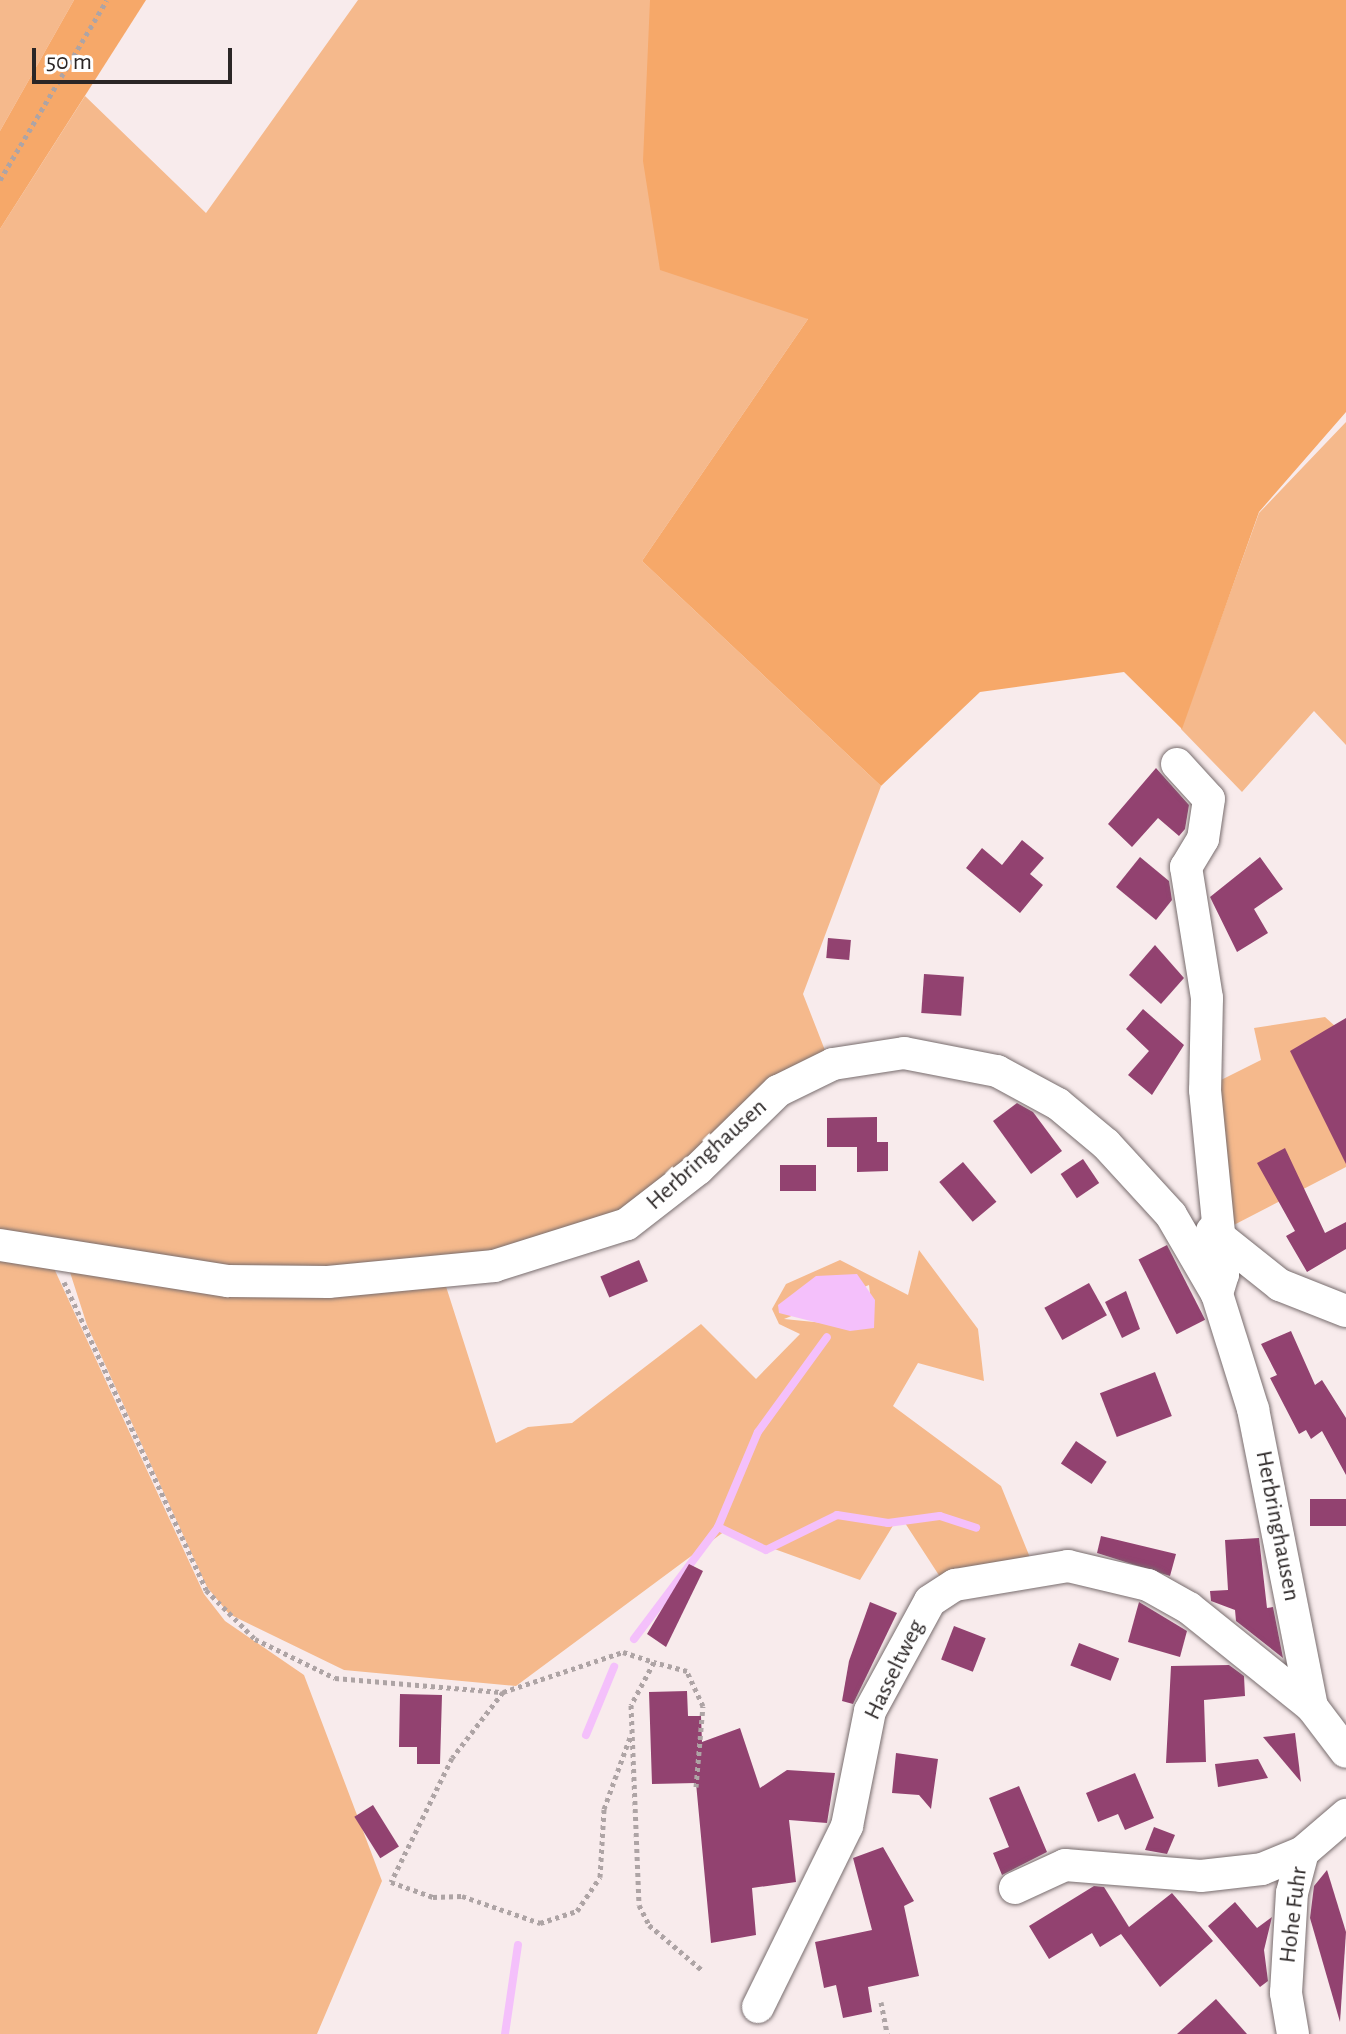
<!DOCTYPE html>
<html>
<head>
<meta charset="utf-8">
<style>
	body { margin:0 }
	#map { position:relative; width:1346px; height:2034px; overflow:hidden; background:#f8ebec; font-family:"Alegreya Sans",sans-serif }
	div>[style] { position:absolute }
	.green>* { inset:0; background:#f5b98c }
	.forest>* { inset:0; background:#f6a869 }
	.water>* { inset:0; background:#f4c0fb }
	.stream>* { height:8px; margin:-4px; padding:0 4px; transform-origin:4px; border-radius:4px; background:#f4c0fb }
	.building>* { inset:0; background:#924270; transform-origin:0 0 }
	.path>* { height:5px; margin-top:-2.5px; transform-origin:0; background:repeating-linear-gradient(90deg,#aea4a5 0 4px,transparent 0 8px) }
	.roads { filter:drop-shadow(0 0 2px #786d6e) drop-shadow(0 0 2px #786d6e) }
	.minor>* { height:32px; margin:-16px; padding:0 16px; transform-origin:16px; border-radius:16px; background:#fff }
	span { translate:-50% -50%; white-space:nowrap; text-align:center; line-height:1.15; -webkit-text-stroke:8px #fff; paint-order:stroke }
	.street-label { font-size:24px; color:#2b2626 }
	.scale { position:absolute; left:32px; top:48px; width:200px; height:36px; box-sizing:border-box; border:4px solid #2b2626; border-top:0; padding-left:10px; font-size:24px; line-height:28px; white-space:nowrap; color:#2b2626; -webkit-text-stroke:6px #fff; paint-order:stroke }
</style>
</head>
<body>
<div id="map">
	<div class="green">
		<div style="clip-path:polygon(0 0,74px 0,0 131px)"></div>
		<div style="clip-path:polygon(358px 0,650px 0,808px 319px,642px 561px,881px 786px,803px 994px,828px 1058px,587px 1235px,364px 1272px,184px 1265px,0 1233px,0 229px,85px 96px,206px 213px)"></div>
		<div style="clip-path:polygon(1346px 422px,1346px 745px,1314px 711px,1242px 792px,1181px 729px,1259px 513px)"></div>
		<div style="clip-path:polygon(1325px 1017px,1346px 1036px,1346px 1167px,1228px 1228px,1215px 1083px,1261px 1060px,1254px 1028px)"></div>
		<div style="clip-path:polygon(evenodd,919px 1250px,978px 1329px,984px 1381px,918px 1363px,893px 1406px,1001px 1486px,1031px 1560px,944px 1583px,905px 1523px,894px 1524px,860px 1580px,725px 1531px,516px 1686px,344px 1670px,229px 1614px,207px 1587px,87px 1325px,68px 1266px,443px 1277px,496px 1443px,528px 1427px,572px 1423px,701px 1324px,756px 1379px,800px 1334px,779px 1324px,772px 1309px,786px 1284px,840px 1260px,908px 1295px,919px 1250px,869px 1285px,874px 1328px,784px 1319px,869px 1285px)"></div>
		<div style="clip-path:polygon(0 1255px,52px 1264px,204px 1594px,225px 1621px,304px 1675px,382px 1881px,317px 2034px,0 2034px)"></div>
	</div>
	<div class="forest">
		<div style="clip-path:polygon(74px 0,146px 0,0 229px,0 131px)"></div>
		<div style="clip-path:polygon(650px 0,1346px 0,1346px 412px,1259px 512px,1182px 729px,1124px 672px,980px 692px,881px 786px,642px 561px,808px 319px,660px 270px,643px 161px)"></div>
	</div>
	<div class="water">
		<div style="clip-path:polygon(857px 1274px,875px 1300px,874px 1328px,850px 1331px,779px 1313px,778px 1305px,816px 1276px)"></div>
	</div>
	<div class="stream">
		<div style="left:718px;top:1527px;width:53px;rotate:25.6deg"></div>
		<div style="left:766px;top:1550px;width:79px;rotate:-26.2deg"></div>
		<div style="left:837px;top:1515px;width:52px;rotate:8.9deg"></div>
		<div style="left:888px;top:1523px;width:52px;rotate:-7.7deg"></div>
		<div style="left:940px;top:1516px;width:38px;rotate:18deg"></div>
		<div style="left:634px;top:1639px;width:140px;rotate:-53.1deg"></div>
		<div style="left:718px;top:1527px;width:103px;rotate:-67.2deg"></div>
		<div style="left:758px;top:1432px;width:117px;rotate:-54deg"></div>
		<div style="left:586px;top:1735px;width:74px;rotate:-67.6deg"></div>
		<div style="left:505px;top:2034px;width:90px;rotate:-81.7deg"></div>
	</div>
	<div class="building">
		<div style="clip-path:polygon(1156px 768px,1189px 805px,1185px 829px,1179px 836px,1158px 818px,1132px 847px,1108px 824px)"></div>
		<div style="clip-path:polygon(1022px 840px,1044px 858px,1030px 874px,1043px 885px,1020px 913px,966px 868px,982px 848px,1002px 865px)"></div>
		<div style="clip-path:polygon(1140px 857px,1169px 881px,1172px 900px,1156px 920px,1116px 887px)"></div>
		<div style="clip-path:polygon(1260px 857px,1283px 889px,1254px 909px,1268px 933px,1237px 952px,1210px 897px)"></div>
		<div style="left:828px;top:938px;width:23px;height:20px;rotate:5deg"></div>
		<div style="clip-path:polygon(1155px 945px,1184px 978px,1161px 1004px,1129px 975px)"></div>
		<div style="left:924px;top:974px;width:40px;height:39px;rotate:4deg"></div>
		<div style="clip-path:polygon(1143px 1009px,1184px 1045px,1152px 1095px,1128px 1075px,1149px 1051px,1126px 1029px)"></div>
		<div style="clip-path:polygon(1346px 1018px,1346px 1164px,1290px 1051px)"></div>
		<div style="clip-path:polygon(1017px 1103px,1033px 1112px,1062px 1151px,1031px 1174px,993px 1121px)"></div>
		<div style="clip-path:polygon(877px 1117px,877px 1142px,888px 1142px,888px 1171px,857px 1172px,857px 1147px,827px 1147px,827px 1118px)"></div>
		<div style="clip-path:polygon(1285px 1148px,1325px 1233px,1346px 1222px,1346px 1249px,1307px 1272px,1286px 1236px,1295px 1231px,1257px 1163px)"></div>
		<div style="left:1083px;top:1159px;width:29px;height:27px;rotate:56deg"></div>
		<div style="left:963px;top:1162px;width:52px;height:31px;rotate:50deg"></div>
		<div style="left:780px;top:1165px;width:36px;height:26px"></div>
		<div style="left:1167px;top:1245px;width:84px;height:32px;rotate:63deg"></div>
		<div style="left:639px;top:1260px;width:23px;height:42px;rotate:67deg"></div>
		<div style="left:1089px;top:1283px;width:37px;height:51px;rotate:61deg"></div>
		<div style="clip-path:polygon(1126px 1291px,1140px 1329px,1122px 1338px,1105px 1302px)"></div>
		<div style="clip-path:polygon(1291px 1331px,1315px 1385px,1322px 1380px,1346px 1418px,1346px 1475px,1322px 1431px,1311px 1439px,1306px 1430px,1299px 1434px,1270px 1378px,1277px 1375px,1261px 1344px)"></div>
		<div style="left:1155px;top:1372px;width:47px;height:59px;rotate:69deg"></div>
		<div style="left:1076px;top:1441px;width:37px;height:27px;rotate:34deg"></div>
		<div style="left:1346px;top:1499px;width:27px;height:36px;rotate:90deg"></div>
		<div style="clip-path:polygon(1101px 1536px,1176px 1554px,1170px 1576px,1097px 1553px)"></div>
		<div style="clip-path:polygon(1259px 1538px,1267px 1608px,1273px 1607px,1283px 1658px,1236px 1621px,1235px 1610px,1211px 1601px,1210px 1591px,1228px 1590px,1225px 1540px)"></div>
		<div style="clip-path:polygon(689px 1564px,703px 1571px,666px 1647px,647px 1634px)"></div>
		<div style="clip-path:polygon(870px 1602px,897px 1613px,853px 1704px,842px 1701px,849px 1661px)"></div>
		<div style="clip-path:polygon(1139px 1602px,1187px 1631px,1180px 1657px,1128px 1642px)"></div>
		<div style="left:954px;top:1626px;width:34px;height:36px;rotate:21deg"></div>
		<div style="left:1079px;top:1643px;width:43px;height:24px;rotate:21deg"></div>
		<div style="clip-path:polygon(1229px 1665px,1244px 1676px,1245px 1696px,1204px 1700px,1206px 1762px,1166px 1763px,1171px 1666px)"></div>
		<div style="clip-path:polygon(687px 1691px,688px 1716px,701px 1716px,702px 1742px,740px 1728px,760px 1788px,787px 1770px,835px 1773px,827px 1823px,789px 1820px,796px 1882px,752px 1888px,756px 1935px,711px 1943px,696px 1783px,652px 1784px,649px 1692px)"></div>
		<div style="clip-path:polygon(400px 1694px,442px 1695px,440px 1764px,417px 1764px,417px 1747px,399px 1747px)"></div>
		<div style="clip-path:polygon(1295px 1733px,1301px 1782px,1263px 1737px)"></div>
		<div style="clip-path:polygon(896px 1753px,938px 1759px,931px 1809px,919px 1795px,892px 1793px)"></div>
		<div style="clip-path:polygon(1258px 1759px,1268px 1778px,1218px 1787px,1215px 1764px)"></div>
		<div style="clip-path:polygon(1135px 1773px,1154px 1818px,1125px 1830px,1118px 1814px,1098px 1822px,1086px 1793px)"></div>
		<div style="clip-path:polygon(1019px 1786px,1047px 1852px,1002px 1875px,993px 1853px,1009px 1847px,989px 1798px)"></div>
		<div style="left:373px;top:1805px;width:49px;height:22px;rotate:58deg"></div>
		<div style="clip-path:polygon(1154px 1827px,1175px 1835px,1167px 1854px,1145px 1850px)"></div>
		<div style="clip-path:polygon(883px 1847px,914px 1901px,904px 1906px,919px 1976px,868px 1987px,872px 2012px,843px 2018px,836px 1985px,824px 1988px,815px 1942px,872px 1930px,853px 1858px)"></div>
		<div style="clip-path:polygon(1327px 1870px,1346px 1932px,1340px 2022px,1310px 1918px,1314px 1886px)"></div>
		<div style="clip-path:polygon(1094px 1886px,1104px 1887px,1129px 1927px,1172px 1893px,1213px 1941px,1160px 1987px,1121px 1934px,1100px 1947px,1092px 1933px,1049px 1959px,1029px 1926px)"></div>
		<div style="clip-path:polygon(1235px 1902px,1257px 1928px,1272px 1917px,1264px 1950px,1268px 1981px,1260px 1987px,1208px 1926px)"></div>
		<div style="clip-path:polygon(1216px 1999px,1247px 2034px,1177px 2034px)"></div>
	</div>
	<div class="path">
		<div style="left:0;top:180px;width:209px;rotate:-59.3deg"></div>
		<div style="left:64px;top:1282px;width:339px;rotate:65.2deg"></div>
		<div style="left:206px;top:1590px;width:69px;rotate:45deg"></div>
		<div style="left:255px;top:1639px;width:89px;rotate:26deg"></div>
		<div style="left:335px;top:1678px;width:169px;rotate:4.8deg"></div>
		<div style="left:503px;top:1692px;width:126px;rotate:-18.4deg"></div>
		<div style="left:623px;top:1652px;width:33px;rotate:18deg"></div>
		<div style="left:503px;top:1692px;width:83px;rotate:127.7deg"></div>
		<div style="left:452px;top:1758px;width:138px;rotate:116.2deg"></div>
		<div style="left:391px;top:1882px;width:45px;rotate:19.7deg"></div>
		<div style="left:433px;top:1897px;width:29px;rotate:-2deg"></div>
		<div style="left:462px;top:1896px;width:83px;rotate:19.1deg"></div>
		<div style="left:540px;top:1923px;width:39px;rotate:-18deg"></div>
		<div style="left:577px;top:1911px;width:41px;rotate:-55.9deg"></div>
		<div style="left:600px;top:1877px;width:68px;rotate:-86.6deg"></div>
		<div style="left:604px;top:1809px;width:77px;rotate:-70.1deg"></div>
		<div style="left:696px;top:1787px;width:81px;rotate:-85.1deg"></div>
		<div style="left:703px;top:1706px;width:38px;rotate:-115deg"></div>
		<div style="left:687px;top:1671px;width:34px;rotate:-165deg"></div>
		<div style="left:654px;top:1662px;width:49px;rotate:118.1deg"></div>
		<div style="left:631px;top:1705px;width:200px;rotate:87.7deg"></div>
		<div style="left:639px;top:1905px;width:22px;rotate:63deg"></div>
		<div style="left:649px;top:1925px;width:71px;rotate:40.4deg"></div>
		<div style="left:881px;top:2002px;width:33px;rotate:79deg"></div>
	</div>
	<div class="roads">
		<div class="minor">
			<div style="left:1177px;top:764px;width:47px;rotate:47.6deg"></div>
			<div style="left:1209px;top:799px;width:40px;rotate:98.5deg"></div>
			<div style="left:1203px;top:839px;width:33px;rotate:121deg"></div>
			<div style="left:1186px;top:867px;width:133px;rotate:80.9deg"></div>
			<div style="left:1207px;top:998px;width:92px;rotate:91.2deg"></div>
			<div style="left:1205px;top:1090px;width:185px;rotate:84.4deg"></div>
			<div style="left:1223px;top:1274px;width:21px;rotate:107deg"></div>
			<div style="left:1212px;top:1231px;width:87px;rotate:38.5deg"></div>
			<div style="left:1280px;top:1285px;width:71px;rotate:21.5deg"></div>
			<div style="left:0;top:1245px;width:231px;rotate:9deg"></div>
			<div style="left:228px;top:1281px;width:100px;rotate:0.6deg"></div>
			<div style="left:328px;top:1282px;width:167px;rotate:-5.5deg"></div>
			<div style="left:494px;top:1266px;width:139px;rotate:-17.5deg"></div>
			<div style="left:627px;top:1224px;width:90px;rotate:-37.8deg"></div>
			<div style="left:698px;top:1169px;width:112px;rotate:-44.3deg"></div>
			<div style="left:778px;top:1091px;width:61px;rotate:-26.1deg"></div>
			<div style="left:833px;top:1064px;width:72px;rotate:-8.8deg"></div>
			<div style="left:904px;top:1053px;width:95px;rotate:11deg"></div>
			<div style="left:997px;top:1071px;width:69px;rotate:28.4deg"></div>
			<div style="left:1058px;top:1104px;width:62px;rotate:39.8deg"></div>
			<div style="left:1106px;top:1144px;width:96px;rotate:47.5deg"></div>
			<div style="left:1171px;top:1215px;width:91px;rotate:59.8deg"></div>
			<div style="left:1217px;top:1294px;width:121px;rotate:72.6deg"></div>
			<div style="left:1253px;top:1409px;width:304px;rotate:78.8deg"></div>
			<div style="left:1312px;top:1707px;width:56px;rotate:52.9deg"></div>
			<div style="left:1015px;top:1888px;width:55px;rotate:-24.7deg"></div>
			<div style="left:1065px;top:1865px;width:136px;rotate:4.6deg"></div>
			<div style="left:1201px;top:1876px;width:61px;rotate:-6.5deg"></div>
			<div style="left:1262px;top:1869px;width:44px;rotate:-22.5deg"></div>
			<div style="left:758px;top:2007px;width:202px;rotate:-63.8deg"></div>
			<div style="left:847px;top:1826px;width:117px;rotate:-78.7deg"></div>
			<div style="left:870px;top:1711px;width:125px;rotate:-61.4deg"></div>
			<div style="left:930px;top:1601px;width:30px;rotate:-33deg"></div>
			<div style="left:955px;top:1585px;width:115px;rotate:-9.5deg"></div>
			<div style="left:1068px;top:1566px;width:82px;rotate:13.4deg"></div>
			<div style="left:1148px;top:1585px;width:47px;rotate:29.3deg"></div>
			<div style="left:1189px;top:1608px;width:158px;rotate:38.8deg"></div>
			<div style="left:1293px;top:2034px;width:42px;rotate:-99.7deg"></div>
			<div style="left:1286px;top:1993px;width:100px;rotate:-86.6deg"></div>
			<div style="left:1292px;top:1893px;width:42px;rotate:-75deg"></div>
			<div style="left:1303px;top:1852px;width:57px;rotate:-40.7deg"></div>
		</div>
	</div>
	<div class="street-label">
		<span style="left:707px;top:1155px;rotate:-42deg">Herbringhausen</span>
		<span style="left:1277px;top:1526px;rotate:79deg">Herbringhausen</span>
		<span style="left:895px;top:1670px;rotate:-64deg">Hasseltweg</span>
		<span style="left:1294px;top:1915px;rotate:-83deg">Hohe Fuhr</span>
	</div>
	<div class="scale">50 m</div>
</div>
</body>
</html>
